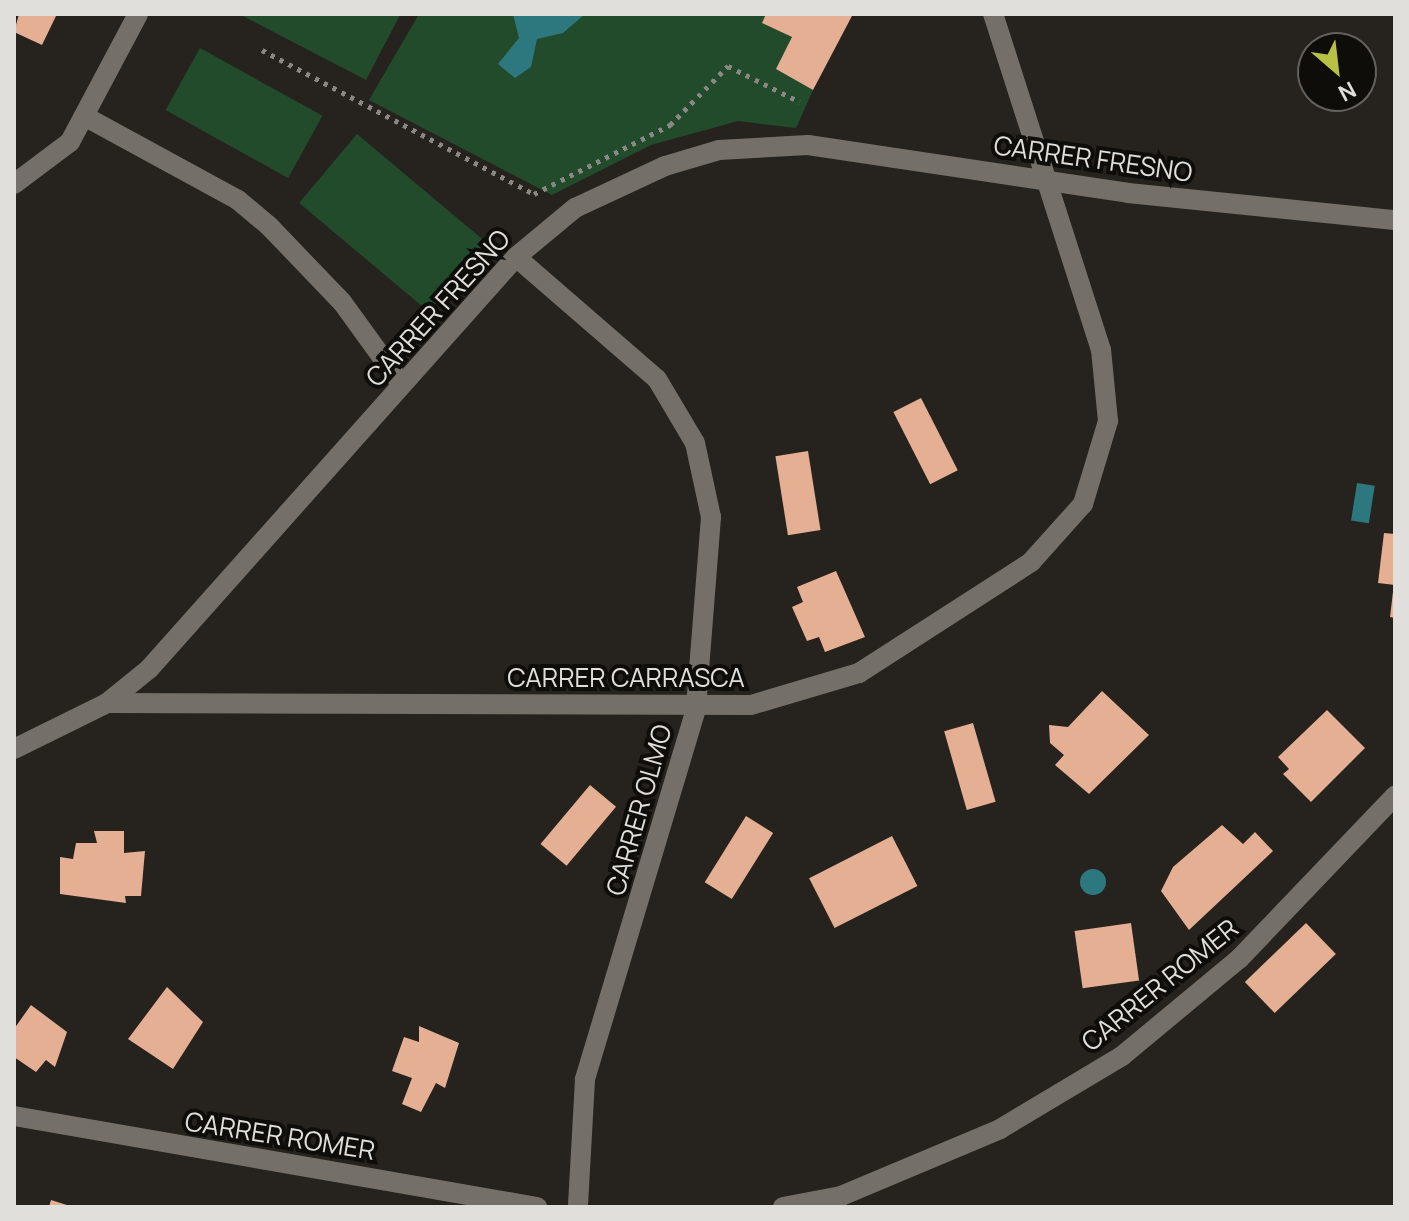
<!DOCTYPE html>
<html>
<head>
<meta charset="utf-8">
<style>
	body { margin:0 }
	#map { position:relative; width:1409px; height:1221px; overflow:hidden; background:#26231e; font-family:Manrope,sans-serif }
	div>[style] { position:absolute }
	.green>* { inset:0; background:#224b2c; transform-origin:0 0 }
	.water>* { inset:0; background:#2d787f; transform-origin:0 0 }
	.round { border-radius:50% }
	.building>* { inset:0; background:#e5af94; transform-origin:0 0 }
	.path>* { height:5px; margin-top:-2.5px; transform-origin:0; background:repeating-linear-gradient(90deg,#8b8884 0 4px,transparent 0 10px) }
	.minor>* { height:20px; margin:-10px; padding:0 10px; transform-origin:10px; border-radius:10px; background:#747069 }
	span { translate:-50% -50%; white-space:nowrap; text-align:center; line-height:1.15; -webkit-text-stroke:8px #0e0d0a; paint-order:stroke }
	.street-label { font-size:26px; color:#e1dfdb }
	.frame { position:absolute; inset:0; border:16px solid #e1dfdb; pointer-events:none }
	.north { position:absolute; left:1297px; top:32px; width:80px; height:80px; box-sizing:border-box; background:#0e0d0a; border:2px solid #62615e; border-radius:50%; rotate:152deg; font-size:22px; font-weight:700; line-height:32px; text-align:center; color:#e1dfdb }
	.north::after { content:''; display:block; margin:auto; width:28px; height:36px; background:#b9c046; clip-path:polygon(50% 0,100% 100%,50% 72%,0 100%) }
</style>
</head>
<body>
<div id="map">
	<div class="green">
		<div style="clip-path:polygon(239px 14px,398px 14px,400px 15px,366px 80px)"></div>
		<div style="clip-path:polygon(419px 14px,766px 14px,762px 23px,792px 37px,777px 69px,813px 90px,796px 128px,738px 121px,651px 145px,552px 195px,369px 100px)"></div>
		<div style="left:200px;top:48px;width:140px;height:71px;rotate:29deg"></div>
		<div style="left:357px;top:134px;width:170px;height:90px;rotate:40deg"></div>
	</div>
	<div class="water">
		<div style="clip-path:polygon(513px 14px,585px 14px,563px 33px,537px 39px,531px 67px,515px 78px,498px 64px,519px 38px)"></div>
		<div style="left:1357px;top:483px;width:18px;height:38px;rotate:9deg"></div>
		<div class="round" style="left:1080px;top:869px;width:26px;height:26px"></div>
	</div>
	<div class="building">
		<div style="clip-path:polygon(19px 14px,68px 14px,56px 16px,42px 45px,14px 32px)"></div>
		<div style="clip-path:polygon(766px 14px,853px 14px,813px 90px,776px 69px,792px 37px,762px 23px)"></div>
		<div style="left:921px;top:398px;width:81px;height:31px;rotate:63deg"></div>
		<div style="left:808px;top:451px;width:80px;height:33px;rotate:81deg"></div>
		<div style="clip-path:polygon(1384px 533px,1395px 534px,1395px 585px,1378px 583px)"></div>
		<div style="clip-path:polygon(836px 571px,865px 637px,825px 652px,819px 637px,807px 641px,792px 607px,803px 602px,797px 587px)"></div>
		<div style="clip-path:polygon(1393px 592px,1395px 592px,1395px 618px,1390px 617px)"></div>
		<div style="clip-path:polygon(1102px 691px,1149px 735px,1089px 794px,1055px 765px,1064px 755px,1050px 743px,1049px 725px,1068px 727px)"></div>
		<div style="clip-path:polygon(1327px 710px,1365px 748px,1311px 802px,1283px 774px,1289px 769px,1278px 757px)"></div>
		<div style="left:973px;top:723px;width:82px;height:30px;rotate:74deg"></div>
		<div style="left:590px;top:785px;width:34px;height:77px;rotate:40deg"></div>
		<div style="left:746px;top:816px;width:32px;height:78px;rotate:32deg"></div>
		<div style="clip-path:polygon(1222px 825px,1243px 844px,1255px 832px,1273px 851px,1189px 930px,1161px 891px,1173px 867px)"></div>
		<div style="clip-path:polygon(94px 831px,124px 831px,124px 853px,145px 851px,141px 896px,125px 896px,126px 903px,60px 894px,60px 857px,73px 859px,76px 843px,97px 843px)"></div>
		<div style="left:892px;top:836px;width:56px;height:93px;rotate:63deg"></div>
		<div style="left:1131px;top:923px;width:58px;height:57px;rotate:82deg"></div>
		<div style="left:1306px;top:923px;width:43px;height:85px;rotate:46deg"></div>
		<div style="clip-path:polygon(167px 987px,203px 1022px,173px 1069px,128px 1039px)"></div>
		<div style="clip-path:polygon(31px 1005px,67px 1032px,55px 1067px,46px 1060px,36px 1072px,14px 1057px,14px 1029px)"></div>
		<div style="clip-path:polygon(419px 1026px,459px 1043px,445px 1088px,436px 1083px,421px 1112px,402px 1104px,412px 1078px,392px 1071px,404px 1037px,419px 1042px)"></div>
		<div style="clip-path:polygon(51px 1200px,70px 1206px,70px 1207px,49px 1207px)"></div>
	</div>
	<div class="path">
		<div style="left:262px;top:50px;width:308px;rotate:27.9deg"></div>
		<div style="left:534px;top:194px;width:153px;rotate:-26.9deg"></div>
		<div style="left:670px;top:125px;width:83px;rotate:-45.5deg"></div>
		<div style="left:728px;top:66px;width:80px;rotate:26.6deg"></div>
	</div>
	<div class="minor">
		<div style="left:84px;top:116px;width:175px;rotate:28.6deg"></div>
		<div style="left:238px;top:200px;width:40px;rotate:40deg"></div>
		<div style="left:269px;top:226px;width:105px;rotate:46.2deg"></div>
		<div style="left:342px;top:302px;width:102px;rotate:54.1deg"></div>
		<div style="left:14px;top:184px;width:70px;rotate:-36.9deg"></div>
		<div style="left:70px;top:142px;width:145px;rotate:-62deg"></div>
		<div style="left:516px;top:257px;width:186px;rotate:40.9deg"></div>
		<div style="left:657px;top:379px;width:74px;rotate:59.3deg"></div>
		<div style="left:695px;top:443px;width:76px;rotate:77.8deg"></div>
		<div style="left:711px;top:517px;width:193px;rotate:94.5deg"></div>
		<div style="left:696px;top:709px;width:387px;rotate:106.7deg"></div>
		<div style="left:585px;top:1080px;width:127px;rotate:93.2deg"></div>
		<div style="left:107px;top:703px;width:644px;rotate:0.18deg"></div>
		<div style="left:751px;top:705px;width:113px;rotate:-16.5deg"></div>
		<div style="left:859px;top:673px;width:205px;rotate:-32.8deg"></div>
		<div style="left:1031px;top:562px;width:78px;rotate:-48.1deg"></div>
		<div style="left:1083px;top:504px;width:87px;rotate:-73.2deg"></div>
		<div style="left:1108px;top:421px;width:71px;rotate:-95.6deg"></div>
		<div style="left:1101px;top:350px;width:353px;rotate:-107.8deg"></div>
		<div style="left:14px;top:749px;width:104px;rotate:-26.3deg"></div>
		<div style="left:107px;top:703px;width:54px;rotate:-39deg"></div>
		<div style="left:149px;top:669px;width:552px;rotate:-48.31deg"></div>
		<div style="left:516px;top:257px;width:77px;rotate:-39.7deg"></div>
		<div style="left:575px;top:208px;width:99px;rotate:-25deg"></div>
		<div style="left:665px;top:166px;width:56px;rotate:-16.5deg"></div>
		<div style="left:719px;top:150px;width:89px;rotate:-3.2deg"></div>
		<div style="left:808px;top:145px;width:324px;rotate:8.5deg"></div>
		<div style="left:1128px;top:193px;width:268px;rotate:5.8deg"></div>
		<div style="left:14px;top:1116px;width:531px;rotate:9.87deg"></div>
		<div style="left:783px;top:1207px;width:59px;rotate:-10.7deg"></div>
		<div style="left:841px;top:1196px;width:173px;rotate:-22.8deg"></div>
		<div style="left:1000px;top:1129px;width:142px;rotate:-30.9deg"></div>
		<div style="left:1122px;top:1056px;width:152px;rotate:-39.7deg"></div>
		<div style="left:1239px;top:959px;width:226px;rotate:-46.3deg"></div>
	</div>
	<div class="street-label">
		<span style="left:1093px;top:159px;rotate:8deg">CARRER FRESNO</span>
		<span style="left:438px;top:308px;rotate:-48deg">CARRER FRESNO</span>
		<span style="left:626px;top:678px">CARRER CARRASCA</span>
		<span style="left:639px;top:810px;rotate:-74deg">CARRER OLMO</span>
		<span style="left:1160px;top:985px;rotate:-39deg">CARRER ROMER</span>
		<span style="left:280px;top:1136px;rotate:9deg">CARRER ROMER</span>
	</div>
	<div class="frame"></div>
	<div class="north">N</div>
</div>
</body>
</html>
